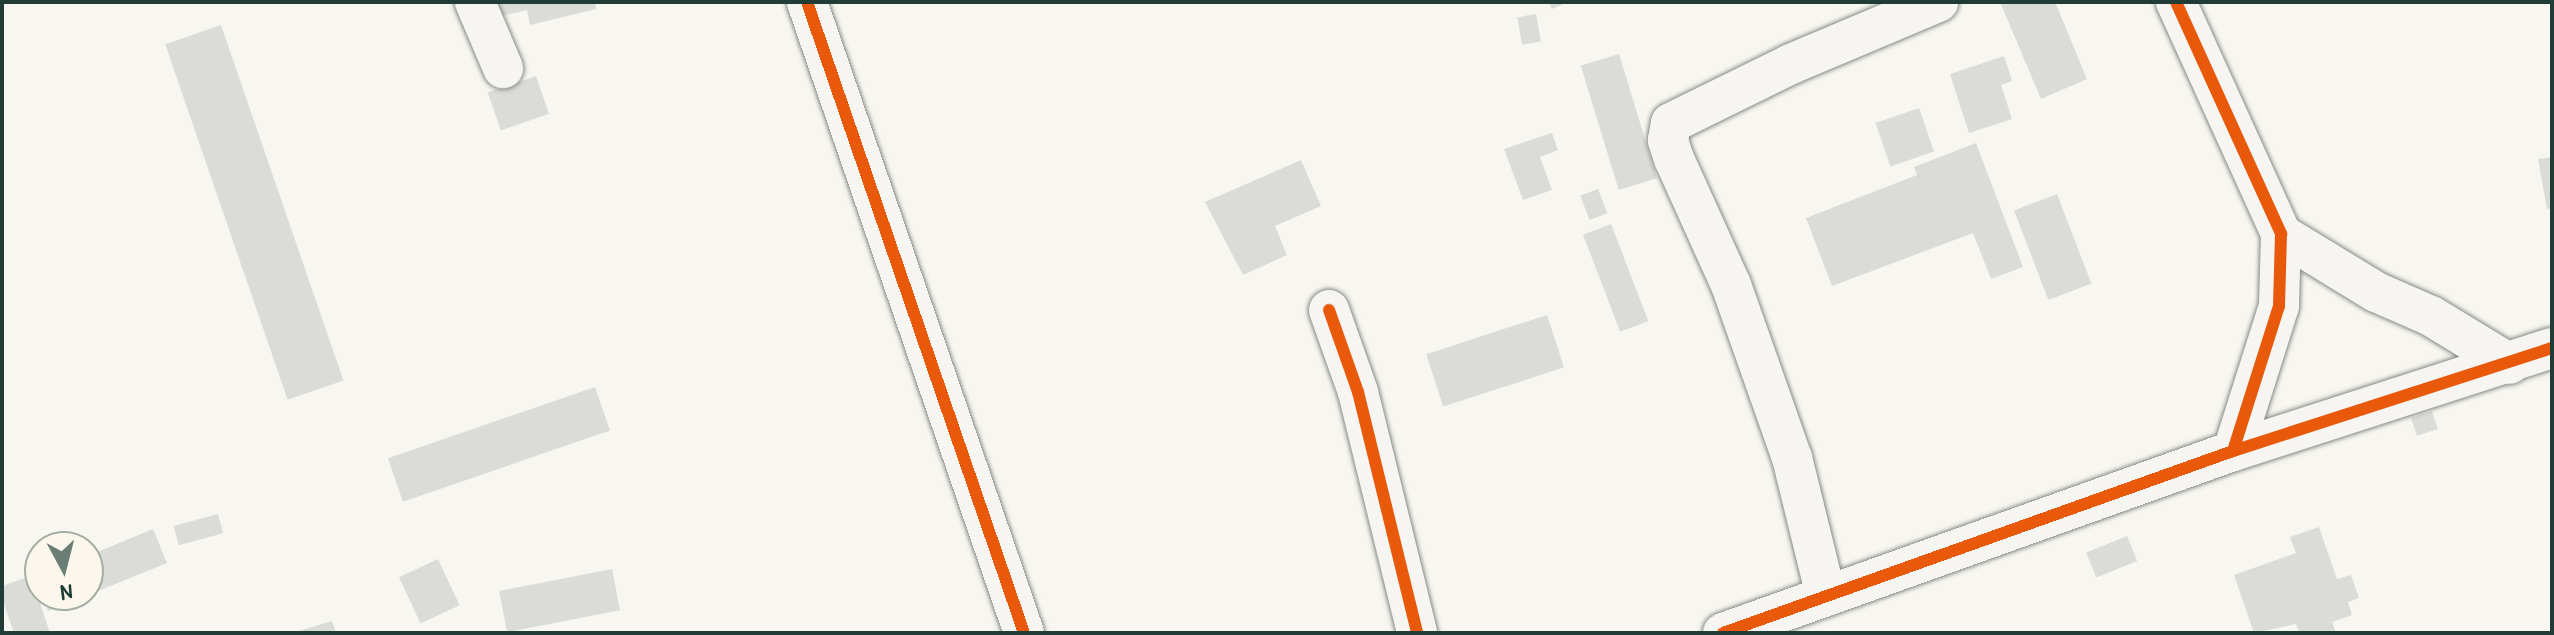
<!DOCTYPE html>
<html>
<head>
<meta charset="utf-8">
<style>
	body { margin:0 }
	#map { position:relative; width:2554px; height:635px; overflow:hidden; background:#f8f6f0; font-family:"Patrick Hand",sans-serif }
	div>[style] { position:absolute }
	.building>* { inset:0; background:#dbdbd7; transform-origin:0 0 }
	.roads { filter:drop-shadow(0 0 2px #868b86) drop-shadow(0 0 2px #868b86) }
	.minor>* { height:40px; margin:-20px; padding:0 20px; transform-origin:20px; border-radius:20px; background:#f6f5f1 }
	.cycleway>* { height:12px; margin:-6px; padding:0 6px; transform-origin:6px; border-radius:6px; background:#e8590c }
	span { translate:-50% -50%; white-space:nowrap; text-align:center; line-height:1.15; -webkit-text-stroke:7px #fbf7ec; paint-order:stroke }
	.frame { position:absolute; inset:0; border:4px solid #1f3d34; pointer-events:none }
	.north { position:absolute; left:24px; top:531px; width:80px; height:80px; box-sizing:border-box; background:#fbf7ec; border:2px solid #a3ada2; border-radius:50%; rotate:173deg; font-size:22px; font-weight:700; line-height:32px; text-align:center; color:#1f3d34 }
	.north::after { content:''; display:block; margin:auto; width:28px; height:36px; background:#6b7e76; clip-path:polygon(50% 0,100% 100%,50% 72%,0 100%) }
</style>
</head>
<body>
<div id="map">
	<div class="building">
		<div style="clip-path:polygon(490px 2px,595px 2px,596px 9px,530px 25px,527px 10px,494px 18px)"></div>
		<div style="clip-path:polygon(1549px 2px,1568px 2px,1552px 9px)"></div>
		<div style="clip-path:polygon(2000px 2px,2055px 2px,2087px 79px,2041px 99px)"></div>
		<div style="left:1536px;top:14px;width:28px;height:19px;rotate:80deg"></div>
		<div style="left:221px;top:25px;width:376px;height:59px;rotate:71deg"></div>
		<div style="left:1619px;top:54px;width:130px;height:40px;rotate:73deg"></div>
		<div style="clip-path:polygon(2004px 56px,2012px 81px,2001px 85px,2012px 119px,1969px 133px,1950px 74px)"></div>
		<div style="left:536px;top:76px;width:40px;height:51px;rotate:71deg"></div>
		<div style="left:1919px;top:108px;width:46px;height:46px;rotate:71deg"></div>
		<div style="clip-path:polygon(1552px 133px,1558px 150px,1540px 157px,1552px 190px,1523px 200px,1504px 149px)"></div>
		<div style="clip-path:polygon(1976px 143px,2023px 267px,1991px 279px,1973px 233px,1832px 286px,1806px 218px,1917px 175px,1914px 167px)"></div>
		<div style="clip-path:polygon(2552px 157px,2552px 208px,2547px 209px,2538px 159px)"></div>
		<div style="clip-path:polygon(1301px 160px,1321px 206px,1275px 226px,1287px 255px,1243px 275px,1205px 202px)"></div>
		<div style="left:1598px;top:189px;width:26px;height:19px;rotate:69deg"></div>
		<div style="left:2057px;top:194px;width:96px;height:46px;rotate:69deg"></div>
		<div style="left:1611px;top:224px;width:104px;height:30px;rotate:69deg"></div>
		<div style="left:1547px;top:315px;width:55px;height:127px;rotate:72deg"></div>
		<div style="left:595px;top:387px;width:46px;height:219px;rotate:71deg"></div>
		<div style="left:2432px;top:411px;width:19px;height:22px;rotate:72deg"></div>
		<div style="left:218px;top:514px;width:20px;height:46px;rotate:75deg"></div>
		<div style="clip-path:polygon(2319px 527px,2337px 579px,2351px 575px,2359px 598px,2348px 602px,2352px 615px,2332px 622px,2336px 633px,2299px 633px,2296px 624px,2254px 633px,2234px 575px,2296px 553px,2290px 537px)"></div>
		<div style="clip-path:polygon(153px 529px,167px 563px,88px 595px,88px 556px)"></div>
		<div style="left:2127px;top:536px;width:27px;height:44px;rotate:68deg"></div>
		<div style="left:438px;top:559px;width:51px;height:43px;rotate:65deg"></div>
		<div style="left:612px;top:569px;width:42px;height:115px;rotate:79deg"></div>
		<div style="clip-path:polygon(31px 576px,50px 633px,14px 633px,2px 598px,2px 586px)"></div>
		<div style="clip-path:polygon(42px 595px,87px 595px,48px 611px)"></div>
		<div style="clip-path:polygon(332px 621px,336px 633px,297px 633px,296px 632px)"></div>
	</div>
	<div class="roads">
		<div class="minor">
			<div style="left:475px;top:2px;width:72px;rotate:67deg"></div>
			<div style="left:807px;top:2px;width:667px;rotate:71.02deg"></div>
			<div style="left:2176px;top:2px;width:255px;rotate:65.6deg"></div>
			<div style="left:2281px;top:234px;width:72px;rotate:91.6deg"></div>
			<div style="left:2279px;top:306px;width:152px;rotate:107.6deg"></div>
			<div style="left:2281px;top:234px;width:111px;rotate:31.4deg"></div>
			<div style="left:2376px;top:292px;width:60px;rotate:23.6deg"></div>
			<div style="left:2431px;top:316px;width:92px;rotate:31.3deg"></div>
			<div style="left:1329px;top:310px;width:87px;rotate:70.5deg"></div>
			<div style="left:1358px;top:392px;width:248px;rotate:76.2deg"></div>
			<div style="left:1826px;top:596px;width:142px;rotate:-103.8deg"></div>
			<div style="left:1792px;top:458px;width:183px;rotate:-109.4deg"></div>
			<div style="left:1731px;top:285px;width:138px;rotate:-114.3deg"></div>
			<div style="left:1674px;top:159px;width:20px;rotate:-108deg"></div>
			<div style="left:1668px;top:140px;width:17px;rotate:-80deg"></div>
			<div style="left:1671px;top:123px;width:134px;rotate:-26.2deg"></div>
			<div style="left:1791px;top:64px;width:160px;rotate:-22.9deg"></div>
			<div style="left:1723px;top:633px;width:542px;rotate:-19.64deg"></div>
			<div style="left:2233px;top:451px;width:335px;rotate:-17.9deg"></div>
		</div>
	</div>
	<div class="cycleway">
		<div style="left:807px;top:2px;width:667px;rotate:71.02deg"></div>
		<div style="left:2176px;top:2px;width:255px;rotate:65.6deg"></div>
		<div style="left:2281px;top:234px;width:72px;rotate:91.6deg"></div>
		<div style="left:2279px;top:306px;width:152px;rotate:107.6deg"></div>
		<div style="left:1329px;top:310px;width:87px;rotate:70.5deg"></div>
		<div style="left:1358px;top:392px;width:248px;rotate:76.2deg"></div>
		<div style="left:1723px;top:633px;width:542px;rotate:-19.64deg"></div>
		<div style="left:2233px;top:451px;width:335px;rotate:-17.9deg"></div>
	</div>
	<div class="frame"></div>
	<div class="north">N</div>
</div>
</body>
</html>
